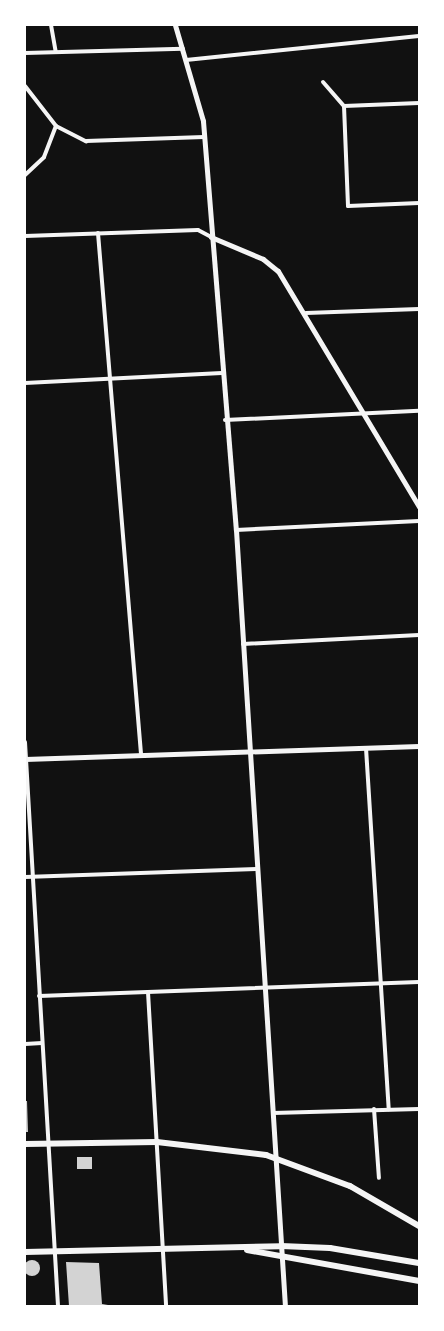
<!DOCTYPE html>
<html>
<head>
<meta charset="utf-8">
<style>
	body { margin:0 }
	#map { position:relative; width:444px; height:1331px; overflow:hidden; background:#111; font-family:"Noto Serif",serif }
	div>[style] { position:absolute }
	.building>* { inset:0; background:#d3d3d3; transform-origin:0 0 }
	.round { border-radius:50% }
	.minor>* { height:4px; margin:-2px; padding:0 2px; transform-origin:2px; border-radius:2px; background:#f5f5f5 }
	.tertiary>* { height:5px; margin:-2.5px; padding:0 2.5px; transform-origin:2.5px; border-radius:2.5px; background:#f5f5f5 }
	.primary>* { height:6px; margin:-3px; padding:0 3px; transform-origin:3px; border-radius:3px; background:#f5f5f5 }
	span { translate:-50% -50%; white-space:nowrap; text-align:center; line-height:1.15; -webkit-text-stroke:5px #fff; paint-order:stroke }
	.frame { position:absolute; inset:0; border:26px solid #fff; pointer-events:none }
</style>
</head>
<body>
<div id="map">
	<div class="building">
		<div style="clip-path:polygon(25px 1101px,27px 1101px,28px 1132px,25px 1132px)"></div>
		<div style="left:92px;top:1157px;width:12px;height:15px;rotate:90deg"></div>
		<div class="round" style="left:24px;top:1260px;width:16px;height:16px"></div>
		<div style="clip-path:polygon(66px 1262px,99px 1263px,102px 1304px,114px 1306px,69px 1306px)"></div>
	</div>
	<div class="minor">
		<div style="left:51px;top:25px;width:27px;rotate:80deg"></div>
		<div style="left:25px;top:53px;width:158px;rotate:-1.5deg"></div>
		<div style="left:186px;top:60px;width:234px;rotate:-5.9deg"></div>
		<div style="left:323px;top:82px;width:32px;rotate:49deg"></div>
		<div style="left:344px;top:106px;width:100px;rotate:87.7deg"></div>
		<div style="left:348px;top:206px;width:71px;rotate:-2.4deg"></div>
		<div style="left:25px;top:86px;width:51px;rotate:52.2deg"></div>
		<div style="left:56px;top:126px;width:34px;rotate:27deg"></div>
		<div style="left:86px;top:141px;width:118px;rotate:-1.9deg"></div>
		<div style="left:344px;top:106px;width:75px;rotate:-2.3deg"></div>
		<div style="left:25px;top:175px;width:26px;rotate:-43deg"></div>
		<div style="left:44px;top:157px;width:33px;rotate:-69deg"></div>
		<div style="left:98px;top:233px;width:523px;rotate:85.28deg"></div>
		<div style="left:25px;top:236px;width:173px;rotate:-2deg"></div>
		<div style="left:198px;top:230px;width:15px;rotate:28deg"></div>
		<div style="left:306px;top:313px;width:113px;rotate:-2deg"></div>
		<div style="left:25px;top:383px;width:197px;rotate:-2.9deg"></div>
		<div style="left:225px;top:420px;width:194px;rotate:-2.7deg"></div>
		<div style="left:236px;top:530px;width:183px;rotate:-2.8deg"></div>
		<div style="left:243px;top:644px;width:176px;rotate:-2.9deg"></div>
		<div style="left:25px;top:742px;width:565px;rotate:86.65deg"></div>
		<div style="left:366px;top:748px;width:362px;rotate:86.4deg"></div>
		<div style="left:25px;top:877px;width:232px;rotate:-2deg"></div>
		<div style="left:148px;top:992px;width:315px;rotate:86.7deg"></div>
		<div style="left:39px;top:996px;width:380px;rotate:-2.1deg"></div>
		<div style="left:25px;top:1044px;width:17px;rotate:-3deg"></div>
		<div style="left:374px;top:1109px;width:69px;rotate:85.9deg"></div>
		<div style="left:273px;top:1113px;width:146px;rotate:-1.6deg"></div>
	</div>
	<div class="tertiary">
		<div style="left:175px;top:25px;width:100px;rotate:73.7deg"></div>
		<div style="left:203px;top:121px;width:410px;rotate:85.4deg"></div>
		<div style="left:236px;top:530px;width:778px;rotate:86.39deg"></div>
		<div style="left:211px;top:237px;width:56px;rotate:22.9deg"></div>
		<div style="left:263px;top:259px;width:19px;rotate:39deg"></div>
		<div style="left:278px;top:271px;width:275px;rotate:59.1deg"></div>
		<div style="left:25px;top:759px;width:394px;rotate:-1.9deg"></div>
	</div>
	<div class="primary">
		<div style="left:25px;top:1144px;width:132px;rotate:-0.9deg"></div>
		<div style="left:157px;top:1142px;width:110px;rotate:6.8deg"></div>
		<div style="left:266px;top:1155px;width:90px;rotate:20.3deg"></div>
		<div style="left:350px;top:1186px;width:80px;rotate:30.1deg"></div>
		<div style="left:247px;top:1250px;width:175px;rotate:10.2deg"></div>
		<div style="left:25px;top:1252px;width:256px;rotate:-1.3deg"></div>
		<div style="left:281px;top:1246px;width:49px;rotate:2.3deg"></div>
		<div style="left:330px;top:1248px;width:90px;rotate:9.6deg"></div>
	</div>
	<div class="frame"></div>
</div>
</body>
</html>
